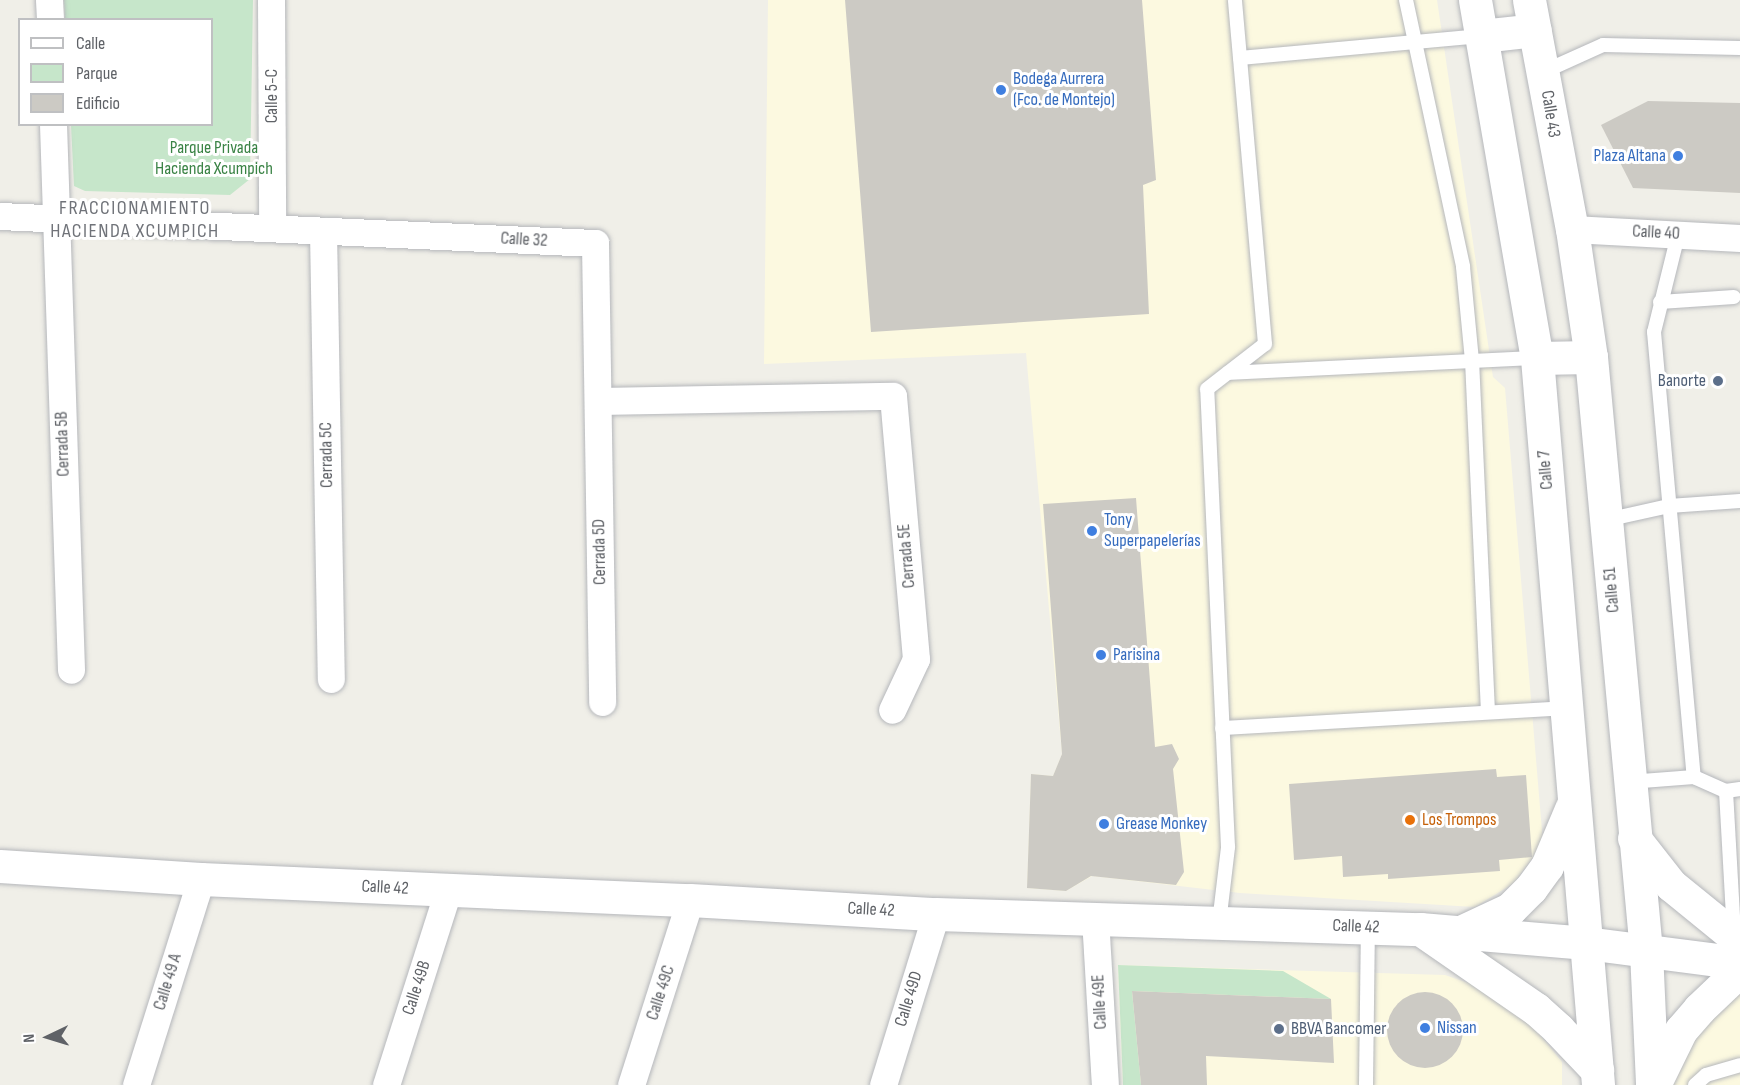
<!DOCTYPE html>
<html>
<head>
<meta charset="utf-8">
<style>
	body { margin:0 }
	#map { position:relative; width:1740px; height:1085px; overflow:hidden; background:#f0efe8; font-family:"Sofia Sans Condensed",sans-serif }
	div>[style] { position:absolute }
	.commercial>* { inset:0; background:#fcf9e0 }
	.green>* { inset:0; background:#c6e6ca }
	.building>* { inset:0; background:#cccac4 }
	.round { border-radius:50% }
	.roads { filter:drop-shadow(0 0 2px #b5b7bb) drop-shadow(0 0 2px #b5b7bb) }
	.lane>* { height:14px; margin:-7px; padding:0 7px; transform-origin:7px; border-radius:7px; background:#fff }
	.street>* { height:27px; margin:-13.5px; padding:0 13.5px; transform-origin:13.5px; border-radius:13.5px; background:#fff }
	.secondary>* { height:33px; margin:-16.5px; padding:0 16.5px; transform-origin:16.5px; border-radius:16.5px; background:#fff }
	.dots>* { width:16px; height:16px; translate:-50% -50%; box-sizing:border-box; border:3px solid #fff; border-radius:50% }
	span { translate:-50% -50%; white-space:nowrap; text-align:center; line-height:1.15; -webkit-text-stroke:6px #fff; paint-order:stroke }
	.shop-label { font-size:18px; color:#366cbe }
	.left { translate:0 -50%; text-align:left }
	.right { translate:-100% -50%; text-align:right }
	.street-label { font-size:18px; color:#5f6267 }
	.park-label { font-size:18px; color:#3a8345 }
	.service-label { font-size:18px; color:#4e5e75 }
	.food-label { font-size:18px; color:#c56008 }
	.neighbourhood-label { font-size:20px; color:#707379; letter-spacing:1.5px }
	.legend { position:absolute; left:18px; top:18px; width:195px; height:108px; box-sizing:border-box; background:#fff; border:2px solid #bfc0c2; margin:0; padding:8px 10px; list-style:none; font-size:18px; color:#5f6267 }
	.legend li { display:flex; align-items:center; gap:12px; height:30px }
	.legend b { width:30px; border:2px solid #bfc0c2 }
	.north { position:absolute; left:18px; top:1007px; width:60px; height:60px; -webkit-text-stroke:4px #fff; paint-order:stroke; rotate:266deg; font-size:16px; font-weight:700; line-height:24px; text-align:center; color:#5f6267 }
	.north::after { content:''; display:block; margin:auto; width:21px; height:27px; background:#5f6267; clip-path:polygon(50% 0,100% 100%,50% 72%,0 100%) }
</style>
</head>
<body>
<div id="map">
	<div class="commercial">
		<div style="clip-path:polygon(768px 0,1437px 0,1493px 377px,1505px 388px,1543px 843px,1514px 883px,1475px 907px,1240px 893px,1092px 876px,1066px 891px,1027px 888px,1031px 774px,1053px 776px,1062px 754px,1026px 353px,764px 364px)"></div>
		<div style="clip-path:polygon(1118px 965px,1445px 975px,1477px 986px,1527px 1019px,1562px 1062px,1562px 1085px,1123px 1085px)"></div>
		<div style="clip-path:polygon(1740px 993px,1740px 1085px,1670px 1085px,1713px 1004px)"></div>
	</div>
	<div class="green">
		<div style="clip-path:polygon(64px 0,253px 0,250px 179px,230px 195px,85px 191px,74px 186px,71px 125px,212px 124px,212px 20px,65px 19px)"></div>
		<div style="clip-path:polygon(1118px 965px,1283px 971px,1331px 999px,1132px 991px,1141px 1085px,1123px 1085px)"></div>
	</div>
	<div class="building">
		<div style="clip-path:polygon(845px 0,1142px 0,1156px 180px,1143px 185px,1149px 314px,871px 332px)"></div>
		<div style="clip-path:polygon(1648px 101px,1740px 103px,1740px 193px,1633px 188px,1601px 125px)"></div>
		<div style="clip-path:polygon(1136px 498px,1155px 747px,1172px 744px,1179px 759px,1173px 769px,1184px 872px,1176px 885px,1091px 876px,1066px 891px,1027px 888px,1031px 774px,1053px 776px,1062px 754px,1043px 504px)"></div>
		<div style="clip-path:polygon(1496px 769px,1497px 777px,1526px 775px,1532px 857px,1499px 860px,1500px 871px,1388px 879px,1388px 874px,1343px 877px,1342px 856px,1294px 860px,1289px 784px)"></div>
		<div style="clip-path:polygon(1132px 991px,1331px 999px,1334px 1063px,1206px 1056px,1207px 1085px,1141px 1085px)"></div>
		<div class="round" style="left:1387px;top:992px;width:76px;height:76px"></div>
	</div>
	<div class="roads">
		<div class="lane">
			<div style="left:1406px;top:0;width:273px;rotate:77.9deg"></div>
			<div style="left:1463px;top:267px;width:93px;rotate:84.5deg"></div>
			<div style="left:1472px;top:360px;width:352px;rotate:87.4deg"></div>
			<div style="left:1240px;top:58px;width:242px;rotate:-5.2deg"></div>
			<div style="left:1543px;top:72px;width:66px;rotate:-24.2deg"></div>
			<div style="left:1603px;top:45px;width:137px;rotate:1.3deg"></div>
			<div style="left:1678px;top:235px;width:100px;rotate:103.9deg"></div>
			<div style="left:1654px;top:332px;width:447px;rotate:84.9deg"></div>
			<div style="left:1660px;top:302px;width:74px;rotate:-3.9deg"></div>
			<div style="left:1228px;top:373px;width:309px;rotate:-2.8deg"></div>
			<div style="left:1606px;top:520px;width:65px;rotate:-12.5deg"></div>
			<div style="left:1669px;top:506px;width:71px;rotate:-4deg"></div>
			<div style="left:1222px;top:728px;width:344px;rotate:-3.3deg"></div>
			<div style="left:1629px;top:782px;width:65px;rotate:-4.4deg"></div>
			<div style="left:1694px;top:777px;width:35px;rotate:24deg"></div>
			<div style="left:1726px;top:791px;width:14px;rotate:-8deg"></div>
			<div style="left:1726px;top:791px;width:141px;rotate:86.8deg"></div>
			<div style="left:1219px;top:923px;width:77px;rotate:-83.2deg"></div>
			<div style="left:1228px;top:847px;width:458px;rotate:-92.6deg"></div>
			<div style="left:1207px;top:389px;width:73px;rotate:-37.8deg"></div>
			<div style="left:1265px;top:344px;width:345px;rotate:-95deg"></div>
			<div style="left:1366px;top:1085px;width:158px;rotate:-89.3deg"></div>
			<div style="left:1695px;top:1085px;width:15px;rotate:-42deg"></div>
			<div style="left:1706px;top:1075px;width:35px;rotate:-16deg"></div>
		</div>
		<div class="street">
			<div style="left:49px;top:0;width:20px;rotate:87deg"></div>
			<div style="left:271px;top:0;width:228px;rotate:89.7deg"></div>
			<div style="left:53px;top:124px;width:546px;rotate:88.11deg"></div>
			<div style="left:0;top:216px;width:596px;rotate:2.6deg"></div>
			<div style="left:595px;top:243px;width:459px;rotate:89.1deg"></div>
			<div style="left:1572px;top:229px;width:168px;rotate:3.1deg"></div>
			<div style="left:323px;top:231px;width:448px;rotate:89deg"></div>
			<div style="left:598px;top:401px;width:295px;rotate:-1deg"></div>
			<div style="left:893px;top:396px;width:264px;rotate:85deg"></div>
			<div style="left:916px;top:659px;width:56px;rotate:115.2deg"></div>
			<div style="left:1095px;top:918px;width:167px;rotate:86.6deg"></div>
			<div style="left:136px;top:1085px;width:216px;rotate:-72.5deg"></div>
			<div style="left:386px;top:1085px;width:204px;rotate:-72.3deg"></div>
			<div style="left:631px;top:1085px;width:194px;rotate:-72.3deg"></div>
			<div style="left:883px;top:1085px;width:179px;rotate:-72.8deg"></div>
		</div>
		<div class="secondary">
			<div style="left:1475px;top:0;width:363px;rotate:80.2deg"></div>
			<div style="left:1537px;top:358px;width:730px;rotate:85.2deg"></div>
			<div style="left:1529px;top:0;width:233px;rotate:79.4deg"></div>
			<div style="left:1572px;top:229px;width:129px;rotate:81.6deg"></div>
			<div style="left:1591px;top:357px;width:597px;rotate:84.71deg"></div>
			<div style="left:1646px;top:951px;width:134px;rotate:87.4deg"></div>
			<div style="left:1481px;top:36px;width:54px;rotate:-6.3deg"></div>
			<div style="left:1537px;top:358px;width:54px;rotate:-1.1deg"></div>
			<div style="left:1634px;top:838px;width:60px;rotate:51.8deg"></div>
			<div style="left:1671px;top:885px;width:89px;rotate:39.1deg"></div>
			<div style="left:0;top:866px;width:201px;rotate:3.7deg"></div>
			<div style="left:201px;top:879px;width:489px;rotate:2.5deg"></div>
			<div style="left:690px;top:900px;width:246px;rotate:3.3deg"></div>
			<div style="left:936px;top:914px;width:484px;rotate:1.8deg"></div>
			<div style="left:1420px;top:929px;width:167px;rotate:4.8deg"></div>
			<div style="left:1586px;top:943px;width:155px;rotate:7.4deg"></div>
			<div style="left:1420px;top:929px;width:141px;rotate:34.6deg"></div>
			<div style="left:1536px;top:1009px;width:30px;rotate:42deg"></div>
			<div style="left:1558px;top:1029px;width:57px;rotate:46.4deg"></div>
			<div style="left:1463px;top:931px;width:52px;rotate:-25.1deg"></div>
			<div style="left:1510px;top:909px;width:30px;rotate:-45deg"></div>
			<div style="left:1531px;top:888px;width:27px;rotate:-54deg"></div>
			<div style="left:1547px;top:866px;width:62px;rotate:-67.2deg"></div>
			<div style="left:1655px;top:1083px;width:59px;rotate:-63.9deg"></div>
			<div style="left:1681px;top:1030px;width:28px;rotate:-49deg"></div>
			<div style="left:1699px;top:1009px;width:57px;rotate:-43.6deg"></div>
		</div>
	</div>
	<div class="dots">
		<div style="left:1001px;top:90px;background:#3f7fe0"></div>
		<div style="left:1678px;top:156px;background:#3f7fe0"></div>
		<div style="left:1718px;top:381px;background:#5c6f8a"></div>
		<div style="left:1092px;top:531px;background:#3f7fe0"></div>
		<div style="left:1101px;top:655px;background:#3f7fe0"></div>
		<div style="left:1410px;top:820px;background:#e8710a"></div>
		<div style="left:1104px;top:824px;background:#3f7fe0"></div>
		<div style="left:1425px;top:1028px;background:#3f7fe0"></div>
		<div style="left:1279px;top:1029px;background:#5c6f8a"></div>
	</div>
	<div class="shop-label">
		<span class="left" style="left:1013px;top:90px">Bodega Aurrera<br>(Fco. de Montejo)</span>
		<span class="right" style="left:1666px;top:156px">Plaza Altana</span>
		<span class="left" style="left:1104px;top:531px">Tony<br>Superpapelerías</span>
		<span class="left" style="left:1113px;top:655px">Parisina</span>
		<span class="left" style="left:1116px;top:824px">Grease Monkey</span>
		<span class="left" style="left:1437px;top:1028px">Nissan</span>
	</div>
	<div class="street-label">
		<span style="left:272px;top:96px;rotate:-90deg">Calle 5-C</span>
		<span style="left:1550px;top:114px;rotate:81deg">Calle 43</span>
		<span style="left:1656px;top:233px;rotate:3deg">Calle 40</span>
		<span style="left:524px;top:240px;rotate:3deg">Calle 32</span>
		<span style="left:63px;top:444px;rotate:-92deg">Cerrada 5B</span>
		<span style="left:327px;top:455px;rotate:-91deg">Cerrada 5C</span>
		<span style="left:1546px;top:470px;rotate:-95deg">Calle 7</span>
		<span style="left:600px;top:552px;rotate:-91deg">Cerrada 5D</span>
		<span style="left:907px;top:556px;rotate:-95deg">Cerrada 5E</span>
		<span style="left:1612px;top:590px;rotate:-95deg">Calle 51</span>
		<span style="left:385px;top:888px;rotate:3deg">Calle 42</span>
		<span style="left:871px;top:910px;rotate:3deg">Calle 42</span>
		<span style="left:1356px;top:927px;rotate:2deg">Calle 42</span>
		<span style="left:168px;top:982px;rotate:-73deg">Calle 49 A</span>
		<span style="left:417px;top:988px;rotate:-72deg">Calle 49B</span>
		<span style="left:661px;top:993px;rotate:-72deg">Calle 49C</span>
		<span style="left:909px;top:999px;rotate:-73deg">Calle 49D</span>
		<span style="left:1100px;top:1002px;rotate:-93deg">Calle 49E</span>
	</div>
	<div class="park-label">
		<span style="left:214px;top:159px">Parque Privada<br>Hacienda Xcumpich</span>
	</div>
	<div class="service-label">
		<span class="right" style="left:1706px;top:381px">Banorte</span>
		<span class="left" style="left:1291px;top:1029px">BBVA Bancomer</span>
	</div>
	<div class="food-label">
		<span class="left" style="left:1422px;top:820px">Los Trompos</span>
	</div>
	<div class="neighbourhood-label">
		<span style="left:135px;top:220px">FRACCIONAMIENTO<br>HACIENDA XCUMPICH</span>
	</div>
	<ul class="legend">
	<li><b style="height:8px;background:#fff"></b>Calle</li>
	<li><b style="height:16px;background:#c6e6ca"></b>Parque</li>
	<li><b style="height:16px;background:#cccac4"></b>Edificio</li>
	</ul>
	<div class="north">N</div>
</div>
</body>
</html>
